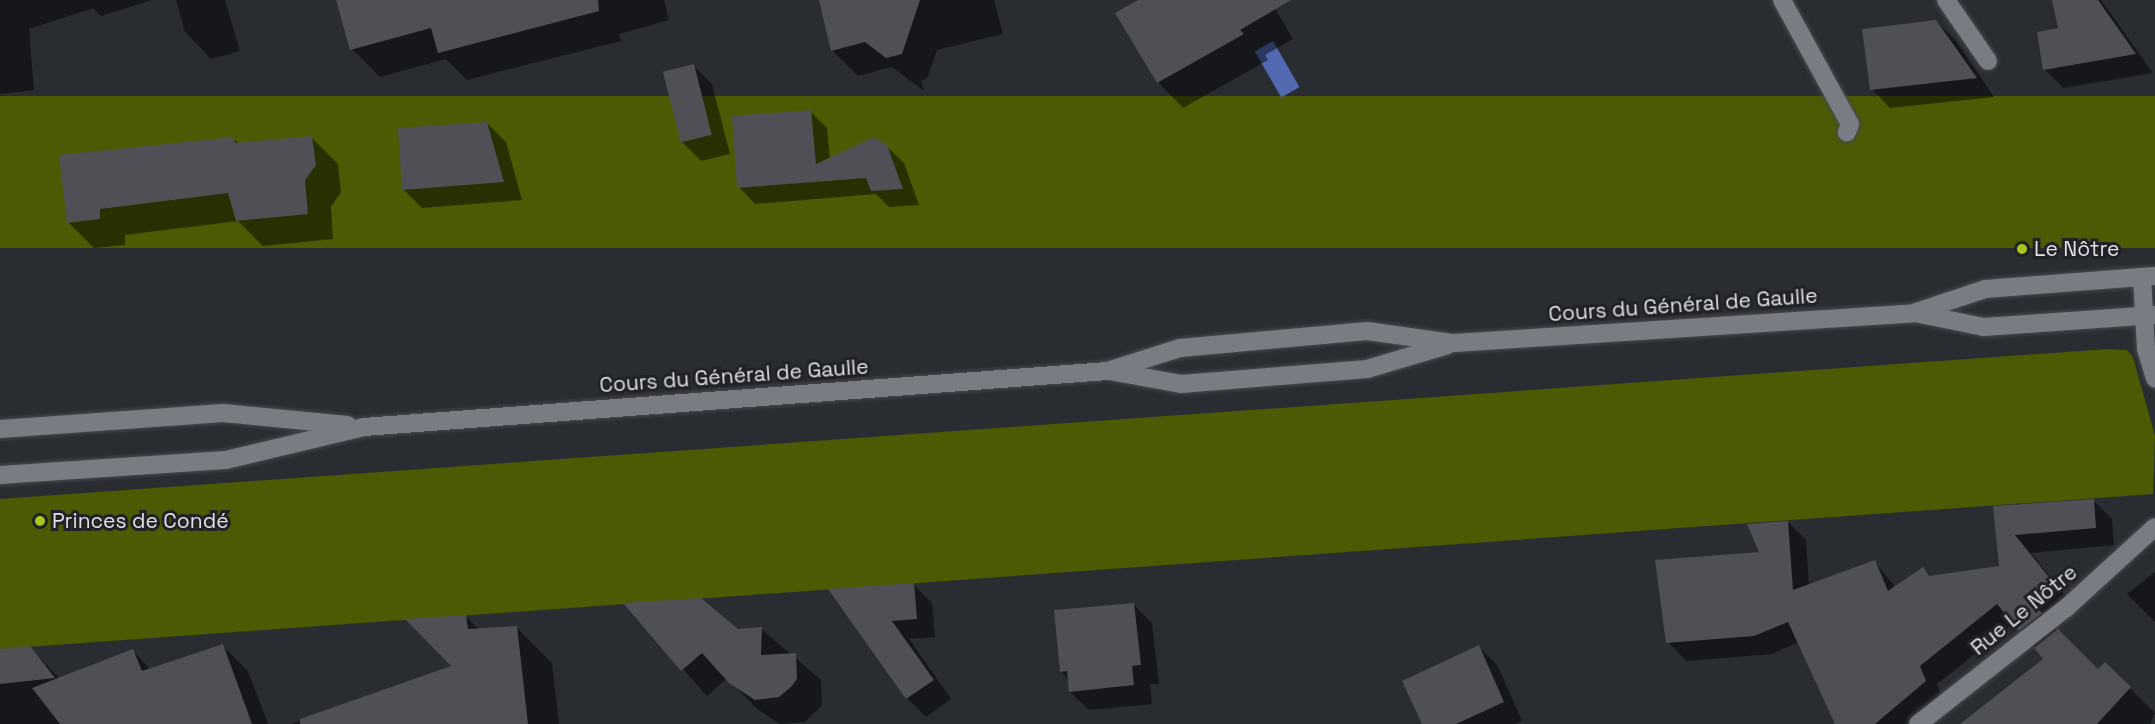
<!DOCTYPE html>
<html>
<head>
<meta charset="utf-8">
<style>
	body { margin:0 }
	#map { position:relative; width:2155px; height:724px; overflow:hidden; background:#292c31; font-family:"Space Grotesk",sans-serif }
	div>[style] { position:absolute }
	.green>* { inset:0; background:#4c5b03; transform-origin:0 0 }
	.water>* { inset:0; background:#5169b0; transform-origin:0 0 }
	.shadow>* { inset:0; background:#0007 }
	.building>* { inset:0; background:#4e5056; transform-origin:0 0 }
	.roads { filter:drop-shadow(0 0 2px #47494e) drop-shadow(0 0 2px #47494e) }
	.minor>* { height:18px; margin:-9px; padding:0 9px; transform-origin:9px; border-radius:9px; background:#7a7c83 }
	.dots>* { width:16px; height:16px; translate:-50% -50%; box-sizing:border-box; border:3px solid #202227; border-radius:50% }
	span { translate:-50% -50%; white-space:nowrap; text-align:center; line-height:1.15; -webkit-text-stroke:6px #202227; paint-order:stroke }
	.poi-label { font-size:21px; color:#dee0e3 }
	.left { translate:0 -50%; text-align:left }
	.street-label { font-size:21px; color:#dee0e3 }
</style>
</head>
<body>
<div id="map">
	<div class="green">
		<div style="left:2155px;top:96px;width:152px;height:2161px;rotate:90deg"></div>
		<div style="clip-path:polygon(2108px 349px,2127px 350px,2133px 357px,2155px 436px,2153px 494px,0 649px,0 499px)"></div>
	</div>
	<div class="water">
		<div style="left:1273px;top:41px;width:53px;height:21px;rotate:60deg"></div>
	</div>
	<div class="shadow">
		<div style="clip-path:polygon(0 0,152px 0,101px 16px,93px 8px,29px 29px,34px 90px,0 94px)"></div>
		<div style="clip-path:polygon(176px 0,225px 0,240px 51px,211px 59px,185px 32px)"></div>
		<div style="clip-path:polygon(338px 0,664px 0,669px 20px,619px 34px,621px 41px,467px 80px,446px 59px,380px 77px,352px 49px)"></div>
		<div style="clip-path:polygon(821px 0,994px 0,1003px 34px,937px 50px,927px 79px,921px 80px,924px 91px,892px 67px,858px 76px,832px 50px)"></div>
		<div style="clip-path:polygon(1141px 0,1270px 0,1293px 39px,1265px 55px,1268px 60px,1183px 108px,1158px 82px)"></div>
		<div style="clip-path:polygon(2066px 0,2101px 0,2153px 73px,2063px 88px,2045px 69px)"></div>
		<div style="clip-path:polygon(1936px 21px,1955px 40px,1994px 97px,1890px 108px,1872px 89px)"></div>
		<div style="clip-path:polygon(693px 65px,712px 84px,730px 154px,701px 161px,682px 142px)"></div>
		<div style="clip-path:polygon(810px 111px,827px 128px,830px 159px,886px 146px,904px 163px,919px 205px,889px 207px,876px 194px,755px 204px,739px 187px)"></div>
		<div style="clip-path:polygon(487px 123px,506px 142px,522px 200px,422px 208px,403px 189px)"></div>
		<div style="clip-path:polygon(312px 138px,338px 164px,341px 192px,331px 207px,333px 239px,263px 246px,238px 221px,125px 235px,125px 245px,94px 248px,68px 222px,234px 139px,239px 144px)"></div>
		<div style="clip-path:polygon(2094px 501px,2112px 519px,2114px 545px,2031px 553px,2070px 601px,2046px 620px,2098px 671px,2105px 664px,2155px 713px,2150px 724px,1983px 724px,2045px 659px,2014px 623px,1937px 684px,1943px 700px,1912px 724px,1836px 724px,1799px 642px,1772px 654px,1686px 661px,1668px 642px,1761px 554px,1788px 522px,1806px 540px,1809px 586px,1875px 562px,1896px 588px,1923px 569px,1931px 578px,2001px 567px,1995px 507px)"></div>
		<div style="clip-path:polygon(2155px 572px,2155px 622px,2127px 594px)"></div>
		<div style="clip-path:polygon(913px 584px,932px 603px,935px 637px,909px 639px,951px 699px,926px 717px,907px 698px,831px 590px)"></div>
		<div style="clip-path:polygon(1133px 604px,1152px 623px,1159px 684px,1150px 684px,1152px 704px,1089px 710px,1070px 692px,1069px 680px,1061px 671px)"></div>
		<div style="clip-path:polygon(626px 605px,737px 631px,761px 629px,821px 680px,822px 705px,805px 722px,780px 724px,757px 709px,727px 678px,707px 696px)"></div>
		<div style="clip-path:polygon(465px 616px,480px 630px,517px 628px,552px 663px,559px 724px,292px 724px,454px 667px)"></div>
		<div style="clip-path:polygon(222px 645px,248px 671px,268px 724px,0 724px,0 650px,30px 648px,60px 679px,133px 651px,151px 670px)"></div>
		<div style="clip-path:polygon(1479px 647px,1498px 666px,1522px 721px,1514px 724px,1424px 724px)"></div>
	</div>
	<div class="building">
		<div style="clip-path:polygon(336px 0,598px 0,599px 11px,438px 53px,431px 28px,350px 50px)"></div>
		<div style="clip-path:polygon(819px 0,920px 0,902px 54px,886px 58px,865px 42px,831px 51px)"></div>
		<div style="clip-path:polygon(1138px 0,1291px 0,1240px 30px,1244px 34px,1157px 83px,1115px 13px)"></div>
		<div style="clip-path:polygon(2052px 0,2098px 0,2136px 54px,2043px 70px,2037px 32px,2058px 28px)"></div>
		<div style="clip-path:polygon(1936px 20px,1977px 78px,1870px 90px,1862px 29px)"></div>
		<div style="left:694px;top:64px;width:73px;height:32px;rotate:76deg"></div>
		<div style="clip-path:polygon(811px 110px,816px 164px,874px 137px,887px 145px,903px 189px,871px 191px,866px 178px,737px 188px,732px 116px)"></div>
		<div style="clip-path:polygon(487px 122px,504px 182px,402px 190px,398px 128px)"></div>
		<div style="clip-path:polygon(312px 136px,316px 165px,305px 180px,308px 214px,236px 221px,228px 193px,100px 209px,100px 219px,67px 223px,59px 155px,234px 137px,235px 143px)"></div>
		<div style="clip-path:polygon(2094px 499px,2096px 528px,2015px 535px,2053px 582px,2030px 601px,2042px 613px,2019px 631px,1997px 604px,1920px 666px,1926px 681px,1875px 724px,1835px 724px,1788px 622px,1754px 636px,1666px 643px,1655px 560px,1759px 552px,1747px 524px,1788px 521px,1793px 590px,1875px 560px,1888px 591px,1923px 567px,1929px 576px,1999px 566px,1993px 506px)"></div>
		<div style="clip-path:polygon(914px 583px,917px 619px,892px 621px,934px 680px,906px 699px,828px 589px)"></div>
		<div style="clip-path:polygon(701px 598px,738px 629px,762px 627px,761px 655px,796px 653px,797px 679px,791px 687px,779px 697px,755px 700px,729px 683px,702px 653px,681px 671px,623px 603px)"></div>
		<div style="clip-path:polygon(1134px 603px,1141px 665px,1132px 666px,1134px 685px,1069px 692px,1067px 671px,1060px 672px,1054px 610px)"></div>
		<div style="clip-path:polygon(466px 615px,468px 629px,517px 626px,528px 724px,300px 724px,300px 719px,451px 666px,405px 619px)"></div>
		<div style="clip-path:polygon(2058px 629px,2098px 669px,2105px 662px,2131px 687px,2097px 724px,1960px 724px,2043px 659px,2034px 648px)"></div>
		<div style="clip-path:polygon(223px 644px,252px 724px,60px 724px,32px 688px,133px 649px,142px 671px)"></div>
		<div style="clip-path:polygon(1479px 645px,1504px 702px,1456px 724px,1422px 724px,1402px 681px)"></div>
		<div style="clip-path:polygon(30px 646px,55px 678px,0 684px,0 649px)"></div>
	</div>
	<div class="roads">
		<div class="minor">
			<div style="left:1782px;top:0;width:141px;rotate:61.3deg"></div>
			<div style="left:1850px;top:124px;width:9px;rotate:111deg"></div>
			<div style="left:1946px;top:0;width:74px;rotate:55.5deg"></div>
			<div style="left:2142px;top:277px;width:72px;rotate:86.8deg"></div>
			<div style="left:2146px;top:349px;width:31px;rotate:73deg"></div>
			<div style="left:1916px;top:312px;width:73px;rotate:-18.4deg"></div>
			<div style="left:1985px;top:289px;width:170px;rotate:-4.4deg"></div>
			<div style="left:1109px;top:371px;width:73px;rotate:10.2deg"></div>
			<div style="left:1181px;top:384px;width:187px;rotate:-4.6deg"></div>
			<div style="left:1367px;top:369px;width:84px;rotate:-16.5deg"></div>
			<div style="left:0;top:429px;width:224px;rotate:-4.1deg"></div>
			<div style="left:223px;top:413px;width:125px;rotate:5.5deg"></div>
			<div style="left:0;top:475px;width:226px;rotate:-3.8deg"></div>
			<div style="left:226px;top:460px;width:142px;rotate:-13.4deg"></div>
			<div style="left:364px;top:427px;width:745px;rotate:-4.31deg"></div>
			<div style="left:1107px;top:371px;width:77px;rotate:-17.5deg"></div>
			<div style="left:1180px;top:348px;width:188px;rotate:-5.2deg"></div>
			<div style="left:1367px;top:331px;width:88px;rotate:7.9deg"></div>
			<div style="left:1454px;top:343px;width:462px;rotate:-3.7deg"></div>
			<div style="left:1915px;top:313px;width:70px;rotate:11.5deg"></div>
			<div style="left:1984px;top:327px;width:171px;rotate:-4deg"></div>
			<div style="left:1918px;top:724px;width:188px;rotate:-38.1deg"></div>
			<div style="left:2066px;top:608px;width:120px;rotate:-42.3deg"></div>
		</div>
	</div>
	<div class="dots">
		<div style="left:2022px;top:249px;background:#a9c71a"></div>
		<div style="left:40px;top:521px;background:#a9c71a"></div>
	</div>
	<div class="poi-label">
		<span class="left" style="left:2034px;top:249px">Le Nôtre</span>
		<span class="left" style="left:52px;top:521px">Princes de Condé</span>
	</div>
	<div class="street-label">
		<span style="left:1683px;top:305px;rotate:-4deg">Cours du Général de Gaulle</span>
		<span style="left:734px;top:376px;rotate:-4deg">Cours du Général de Gaulle</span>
		<span style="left:2024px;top:610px;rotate:-39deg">Rue Le Nôtre</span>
	</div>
</div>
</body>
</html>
